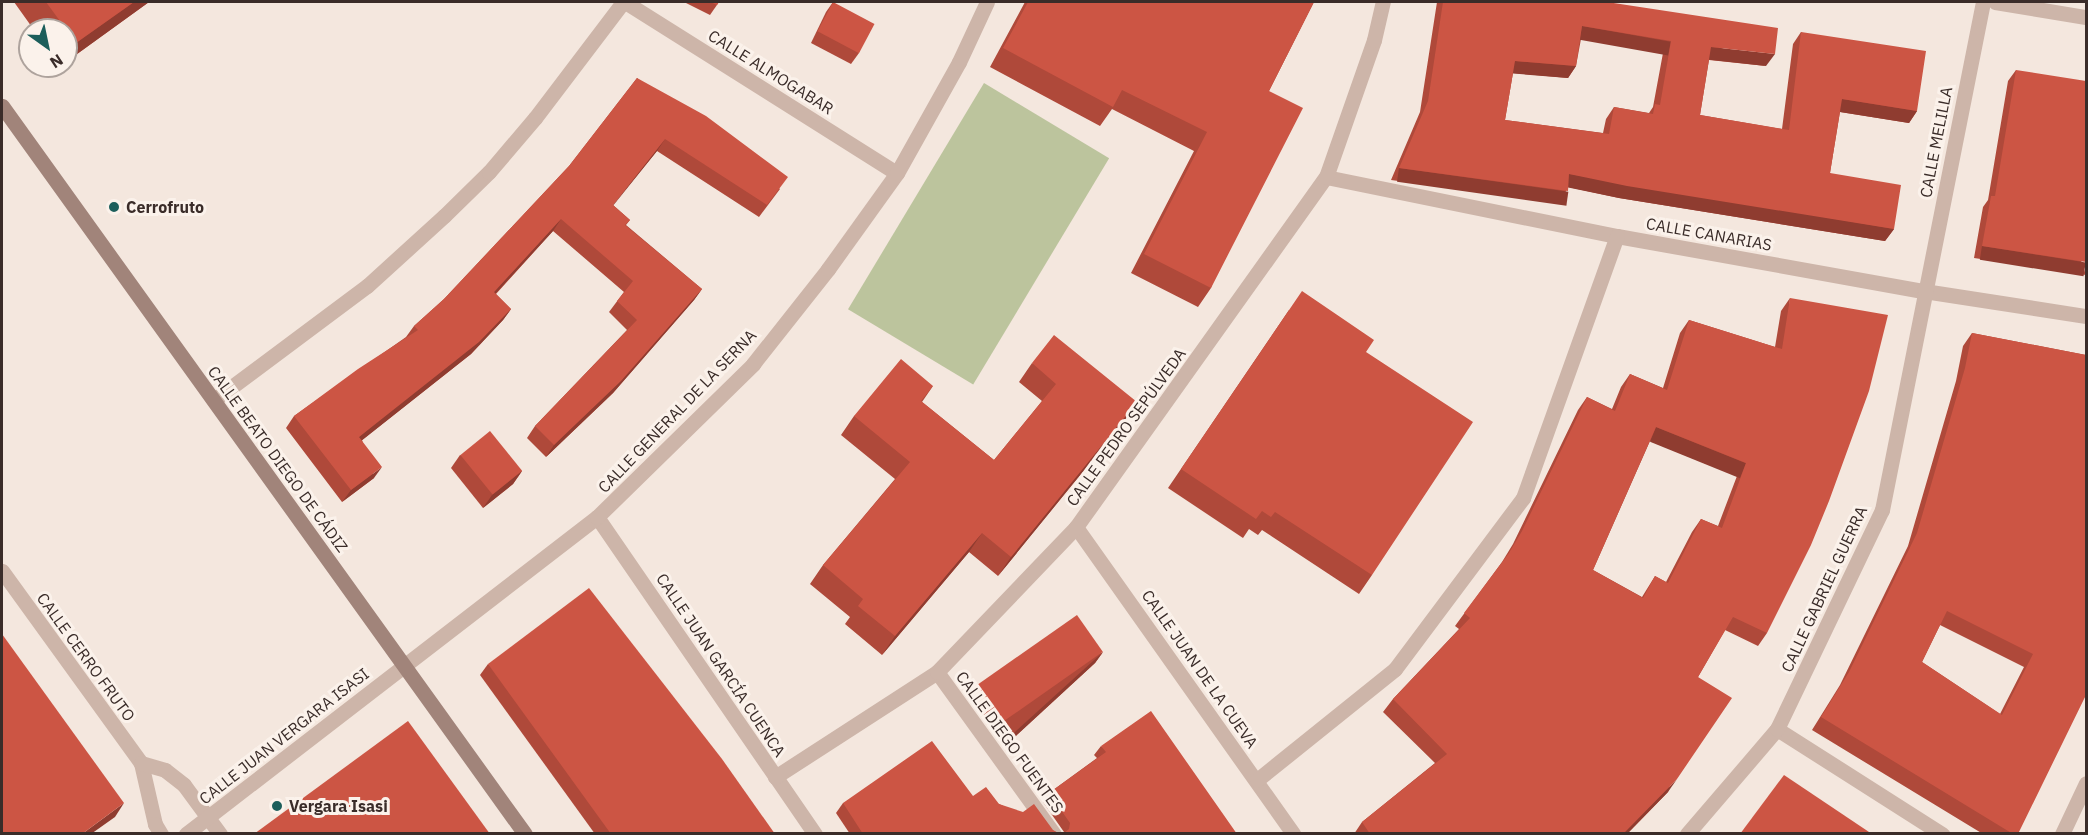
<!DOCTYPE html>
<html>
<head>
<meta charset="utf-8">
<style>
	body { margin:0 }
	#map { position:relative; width:2088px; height:835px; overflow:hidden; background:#f4e7de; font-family:"IBM Plex Sans",sans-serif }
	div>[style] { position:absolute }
	.green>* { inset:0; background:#bcc49d; transform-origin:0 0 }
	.street>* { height:15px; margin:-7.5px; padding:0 7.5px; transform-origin:7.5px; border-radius:7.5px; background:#cdb5a9 }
	.secondary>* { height:15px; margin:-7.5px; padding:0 7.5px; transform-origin:7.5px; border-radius:7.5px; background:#a1847a }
	.wall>* { inset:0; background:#af493a }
	.shaded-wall>* { inset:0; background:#8f3c30; transform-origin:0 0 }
	.building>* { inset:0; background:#c54; transform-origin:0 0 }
	.dots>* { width:16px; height:16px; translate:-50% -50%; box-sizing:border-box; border:3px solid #fbf2eb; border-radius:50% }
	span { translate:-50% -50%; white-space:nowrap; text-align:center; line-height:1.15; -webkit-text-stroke:6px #fbf2eb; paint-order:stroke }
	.street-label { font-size:16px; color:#3a2c29 }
	.poi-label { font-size:16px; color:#3a2c29; font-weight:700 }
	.left { translate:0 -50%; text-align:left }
	.frame { position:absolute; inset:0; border:3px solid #3a2c29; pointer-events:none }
	.north { position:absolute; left:18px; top:18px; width:60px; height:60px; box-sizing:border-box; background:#fbf2eb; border:2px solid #aea39d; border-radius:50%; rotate:147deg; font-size:16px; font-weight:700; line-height:24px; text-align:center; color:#3a2c29 }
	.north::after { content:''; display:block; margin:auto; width:21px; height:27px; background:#1c5e5b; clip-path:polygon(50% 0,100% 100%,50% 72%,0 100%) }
</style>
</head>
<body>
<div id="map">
	<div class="green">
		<div style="left:984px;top:83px;width:146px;height:264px;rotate:31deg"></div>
	</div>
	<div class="street">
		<div style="left:625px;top:2px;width:321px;rotate:32.2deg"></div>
		<div style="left:1995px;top:2px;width:92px;rotate:9.4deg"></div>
		<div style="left:1326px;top:177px;width:297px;rotate:11.5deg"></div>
		<div style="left:1617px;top:236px;width:312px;rotate:10.2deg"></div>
		<div style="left:1924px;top:291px;width:164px;rotate:8.8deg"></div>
		<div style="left:214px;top:400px;width:191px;rotate:-36.7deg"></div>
		<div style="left:367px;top:286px;width:104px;rotate:-42.3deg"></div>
		<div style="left:444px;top:216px;width:63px;rotate:-44.4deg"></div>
		<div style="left:489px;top:172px;width:71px;rotate:-49.6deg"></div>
		<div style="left:535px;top:118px;width:146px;rotate:-52.8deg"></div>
		<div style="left:597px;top:517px;width:385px;rotate:55.5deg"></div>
		<div style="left:1076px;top:527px;width:376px;rotate:54.7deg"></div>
		<div style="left:2px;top:571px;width:237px;rotate:54.1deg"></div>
		<div style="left:141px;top:763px;width:63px;rotate:77.1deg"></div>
		<div style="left:155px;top:824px;width:12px;rotate:59deg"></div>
		<div style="left:937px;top:672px;width:200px;rotate:54.2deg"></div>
		<div style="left:1777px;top:729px;width:196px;rotate:32.5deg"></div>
		<div style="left:141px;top:763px;width:25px;rotate:16deg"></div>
		<div style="left:165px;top:770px;width:24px;rotate:38deg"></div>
		<div style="left:184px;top:785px;width:61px;rotate:53.7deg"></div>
		<div style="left:775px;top:777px;width:193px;rotate:-32.9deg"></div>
		<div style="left:937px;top:672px;width:201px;rotate:-46.2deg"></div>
		<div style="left:1076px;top:527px;width:430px;rotate:-54.5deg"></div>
		<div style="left:1326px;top:177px;width:145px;rotate:-70.7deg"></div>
		<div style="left:1374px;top:40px;width:39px;rotate:-77deg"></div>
		<div style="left:1257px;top:780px;width:177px;rotate:-38.8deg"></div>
		<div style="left:1395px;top:669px;width:214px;rotate:-53.2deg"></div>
		<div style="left:1523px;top:498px;width:278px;rotate:-70.3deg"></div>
		<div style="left:186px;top:834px;width:519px;rotate:-37.64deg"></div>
		<div style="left:597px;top:517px;width:219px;rotate:-44.4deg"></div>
		<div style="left:753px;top:364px;width:121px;rotate:-51.7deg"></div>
		<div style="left:828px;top:269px;width:118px;rotate:-54.3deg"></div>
		<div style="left:897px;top:173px;width:127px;rotate:-60.8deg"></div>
		<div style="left:959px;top:62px;width:66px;rotate:-65deg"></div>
		<div style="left:1687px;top:834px;width:138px;rotate:-49.4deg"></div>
		<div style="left:1777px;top:729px;width:243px;rotate:-64.4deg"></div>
		<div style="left:1882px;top:510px;width:518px;rotate:-78.76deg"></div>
		<div style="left:2062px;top:834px;width:56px;rotate:-64.8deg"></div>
	</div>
	<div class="secondary">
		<div style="left:2px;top:106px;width:896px;rotate:54.31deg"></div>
	</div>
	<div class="wall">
		<div style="clip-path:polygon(14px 2px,149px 2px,66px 62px,66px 30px,34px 30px)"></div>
		<div style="clip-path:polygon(684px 2px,719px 2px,710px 15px)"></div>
		<div style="clip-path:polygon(833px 2px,859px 53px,851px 64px,811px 43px,826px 12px)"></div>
		<div style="clip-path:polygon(1025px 2px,1314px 2px,1269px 91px,1211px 288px,1198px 307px,1131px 273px,1194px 151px,1112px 109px,1100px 126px,990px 67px)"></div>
		<div style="clip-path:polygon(evenodd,1437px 2px,1607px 2px,1766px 66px,1709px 60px,1700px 115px,1782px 129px,1793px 44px,1801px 32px,1917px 111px,1909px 123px,1840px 112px,1830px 173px,1894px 229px,1885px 241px,1619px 198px,1568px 187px,1560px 203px,1391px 180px,1420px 112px,1437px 2px,1581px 39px,1663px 53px,1653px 107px,1649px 113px,1614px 107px,1606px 119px,1603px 133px,1505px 120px,1513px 73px,1568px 78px,1576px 66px,1581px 39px)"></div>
		<div style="clip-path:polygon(2016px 70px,2086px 275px,1974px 258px,1983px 207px,1988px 200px,2008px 81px)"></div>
		<div style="clip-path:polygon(637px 78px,780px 189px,759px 217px,657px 151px,613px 205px,630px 220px,626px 225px,702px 289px,694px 300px,613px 393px,546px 457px,527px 438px,535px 426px,627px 330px,609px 312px,624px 292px,553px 231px,496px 294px,511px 309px,503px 320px,471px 354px,362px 440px,374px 478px,342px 502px,286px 428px,294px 416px,406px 337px,414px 326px,444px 299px,569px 166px)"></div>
		<div style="clip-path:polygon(evenodd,1790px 298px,1767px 633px,1758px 646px,1725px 630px,1698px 677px,1668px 792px,1627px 834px,1354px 834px,1362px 822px,1435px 763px,1383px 712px,1393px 699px,1459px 629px,1455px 626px,1502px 562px,1513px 544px,1578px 410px,1587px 397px,1612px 409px,1621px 387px,1630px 374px,1663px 388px,1680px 333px,1689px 320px,1775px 347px,1781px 311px,1790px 298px,1650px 441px,1737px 476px,1718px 526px,1701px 519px,1692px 532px,1666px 582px,1655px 576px,1642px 597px,1593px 570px,1650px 441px)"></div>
		<div style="clip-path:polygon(1289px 310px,1366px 352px,1372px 575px,1359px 594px,1262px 530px,1258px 535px,1249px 529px,1243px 538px,1168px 488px)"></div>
		<div style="clip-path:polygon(evenodd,1972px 333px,2086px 355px,2018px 834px,1983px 834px,1812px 730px,1840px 685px,1908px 546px,1956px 381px,1963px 346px,1972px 333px,1940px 625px,2024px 667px,2000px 714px,1922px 662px,1940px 625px)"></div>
		<div style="clip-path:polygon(1032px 363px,1137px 402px,1124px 421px,998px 576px,969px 552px,882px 655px,845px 624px,850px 617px,810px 584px,823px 565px,895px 479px,841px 435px,854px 416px,933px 386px,922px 402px,994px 460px,1042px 401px,1019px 382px)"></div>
		<div style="clip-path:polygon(460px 455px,522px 471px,513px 484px,483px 508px,451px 468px)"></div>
		<div style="clip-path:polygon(1103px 652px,1095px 663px,1007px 744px,981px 711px,989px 699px)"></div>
		<div style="clip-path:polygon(488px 664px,775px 834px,595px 834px,480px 675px)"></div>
		<div style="clip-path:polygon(1101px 746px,1237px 834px,1063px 834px,1064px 832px,1043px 802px,1049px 793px,1097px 758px,1094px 755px)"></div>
		<div style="clip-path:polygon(973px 796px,999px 804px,1060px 834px,850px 834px,836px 813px,843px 803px)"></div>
	</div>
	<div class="shaded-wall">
		<div style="clip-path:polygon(134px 2px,149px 2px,66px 62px,66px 57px,76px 43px)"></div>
		<div style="left:1582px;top:26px;width:90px;height:14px;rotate:10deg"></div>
		<div style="clip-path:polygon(1711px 47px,1775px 54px,1766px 66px,1703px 59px)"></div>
		<div style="clip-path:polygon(1515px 61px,1576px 66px,1568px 78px,1507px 73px)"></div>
		<div style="clip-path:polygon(1842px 99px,1917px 111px,1909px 123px,1834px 111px)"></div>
		<div style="clip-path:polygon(665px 139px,657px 151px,604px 217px,613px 205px)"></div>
		<div style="left:1399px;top:168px;width:171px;height:14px;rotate:8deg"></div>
		<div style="clip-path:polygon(1569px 174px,1894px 229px,1885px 241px,1619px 198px,1561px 186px)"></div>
		<div style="clip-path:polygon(561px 219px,553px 231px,486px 304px,494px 292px)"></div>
		<div style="left:1982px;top:246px;width:105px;height:14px;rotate:9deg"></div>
		<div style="clip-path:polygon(702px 289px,694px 300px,613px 393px,546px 457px,554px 445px)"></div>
		<div style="clip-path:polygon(511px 309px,503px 320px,471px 354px,351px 449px,359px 437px)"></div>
		<div style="clip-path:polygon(1137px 402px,1124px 421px,998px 576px,1011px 557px)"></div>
		<div style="left:1656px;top:427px;width:97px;height:16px;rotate:22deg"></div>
		<div style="clip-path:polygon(382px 467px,374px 478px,342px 502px,351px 490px)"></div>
		<div style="clip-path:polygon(522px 471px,513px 484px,483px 508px,492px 495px)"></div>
		<div style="clip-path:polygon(982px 533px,969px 552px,882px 655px,895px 636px)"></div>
		<div style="clip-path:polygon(1103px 652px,1095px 663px,1007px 744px,1015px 732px)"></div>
		<div style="clip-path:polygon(1677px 779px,1668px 792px,1627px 834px,1623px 834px)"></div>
		<div style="clip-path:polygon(124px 803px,115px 817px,91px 834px,82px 834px)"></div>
	</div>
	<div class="building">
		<div style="clip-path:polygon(46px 2px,134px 2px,76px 43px)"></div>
		<div style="clip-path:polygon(710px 2px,719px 2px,717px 5px)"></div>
		<div style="left:833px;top:2px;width:47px;height:33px;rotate:28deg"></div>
		<div style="clip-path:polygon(1028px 2px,1314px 2px,1269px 91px,1303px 108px,1211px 288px,1144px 254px,1207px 132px,1122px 90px,1113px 107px,1003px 48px)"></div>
		<div style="clip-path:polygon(evenodd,1443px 2px,1607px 2px,1778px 28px,1775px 54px,1711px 47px,1700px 115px,1789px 130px,1801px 32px,1926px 51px,1917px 111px,1842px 99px,1830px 173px,1901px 185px,1894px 229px,1627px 186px,1569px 174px,1568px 191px,1399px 168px,1428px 101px,1443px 2px,1582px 26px,1671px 41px,1660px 105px,1655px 104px,1653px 114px,1614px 107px,1609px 134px,1505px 120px,1515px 61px,1576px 66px,1582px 26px)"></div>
		<div style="clip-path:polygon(2016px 70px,2086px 81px,2086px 262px,1982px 246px,1991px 196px,1995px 196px)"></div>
		<div style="clip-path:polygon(637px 78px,706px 116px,788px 177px,767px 205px,665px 139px,613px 205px,630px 220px,625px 225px,702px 289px,621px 381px,554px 445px,535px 426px,637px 320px,617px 301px,633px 281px,561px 219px,494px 292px,511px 309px,479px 342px,359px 437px,382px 467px,351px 490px,294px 416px,358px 369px,418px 330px,414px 326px,444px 299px,569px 166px)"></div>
		<div style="clip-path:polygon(1302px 291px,1374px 340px,1366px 352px,1473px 422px,1372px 575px,1275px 512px,1271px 517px,1262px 511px,1256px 519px,1181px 469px)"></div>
		<div style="clip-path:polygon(evenodd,1790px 298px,1888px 315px,1869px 391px,1829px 501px,1811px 545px,1767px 633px,1733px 617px,1698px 677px,1732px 698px,1677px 779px,1623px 834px,1370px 834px,1362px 822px,1447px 754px,1393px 699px,1470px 618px,1464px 613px,1509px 553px,1522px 531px,1587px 397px,1615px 411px,1630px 374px,1667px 390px,1689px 320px,1782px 349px,1790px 298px,1656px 427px,1746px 463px,1722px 528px,1701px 519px,1668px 583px,1655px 576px,1643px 598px,1593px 570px,1656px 427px)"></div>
		<div style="clip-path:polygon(evenodd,1972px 333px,2086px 355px,2086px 695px,2018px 834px,2013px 834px,1821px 717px,1849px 672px,1917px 533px,1965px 368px,1972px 333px,1947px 611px,2033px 654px,2002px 715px,1922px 662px,1947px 611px)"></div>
		<div style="clip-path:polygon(1054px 335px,1137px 402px,1011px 557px,982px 533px,895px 636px,858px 606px,863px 599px,823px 565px,910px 462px,854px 416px,901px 359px,933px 386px,921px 401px,994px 460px,1056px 384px,1032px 363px)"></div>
		<div style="left:490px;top:431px;width:51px;height:38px;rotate:51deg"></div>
		<div style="clip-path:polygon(589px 588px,722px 759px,775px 834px,611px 834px,488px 664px)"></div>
		<div style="left:1077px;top:615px;width:45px;height:122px;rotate:55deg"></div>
		<div style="clip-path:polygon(2px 634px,124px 803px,82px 834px,2px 834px)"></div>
		<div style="clip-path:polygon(1151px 711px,1237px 834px,1063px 834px,1069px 829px,1070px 823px,1049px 793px,1106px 752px,1101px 746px)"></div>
		<div style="clip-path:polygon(408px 721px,490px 834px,254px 834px)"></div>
		<div style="clip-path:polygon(932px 741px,973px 796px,986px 787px,999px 804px,1023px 812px,1034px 804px,1053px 830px,1060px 834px,863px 834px,843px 803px)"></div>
		<div style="clip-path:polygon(1784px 775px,1872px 834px,1740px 834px)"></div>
	</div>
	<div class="dots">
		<div style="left:114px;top:207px;background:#1c5e5b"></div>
		<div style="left:277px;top:806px;background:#1c5e5b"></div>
	</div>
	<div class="street-label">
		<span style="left:771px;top:72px;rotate:32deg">CALLE ALMOGABAR</span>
		<span style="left:1936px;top:142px;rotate:-79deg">CALLE MELILLA</span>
		<span style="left:1709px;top:234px;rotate:10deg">CALLE CANARIAS</span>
		<span style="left:677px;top:411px;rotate:-46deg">CALLE GENERAL DE LA SERNA</span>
		<span style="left:1126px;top:427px;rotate:-54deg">CALLE PEDRO SEPÚLVEDA</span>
		<span style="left:278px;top:459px;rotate:54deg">CALLE BEATO DIEGO DE CÁDIZ</span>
		<span style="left:1824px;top:589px;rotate:-65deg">CALLE GABRIEL GUERRA</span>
		<span style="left:86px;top:657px;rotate:54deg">CALLE CERRO FRUTO</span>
		<span style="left:721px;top:665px;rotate:56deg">CALLE JUAN GARCÍA CUENCA</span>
		<span style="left:1200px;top:669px;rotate:55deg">CALLE JUAN DE LA CUEVA</span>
		<span style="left:284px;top:736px;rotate:-38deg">CALLE JUAN VERGARA ISASI</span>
		<span style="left:1010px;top:742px;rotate:54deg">CALLE DIEGO FUENTES</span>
	</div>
	<div class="poi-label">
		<span class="left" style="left:126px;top:207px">Cerrofruto</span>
		<span class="left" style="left:289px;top:806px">Vergara Isasi</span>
	</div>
	<div class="frame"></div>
	<div class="north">N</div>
</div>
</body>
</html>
